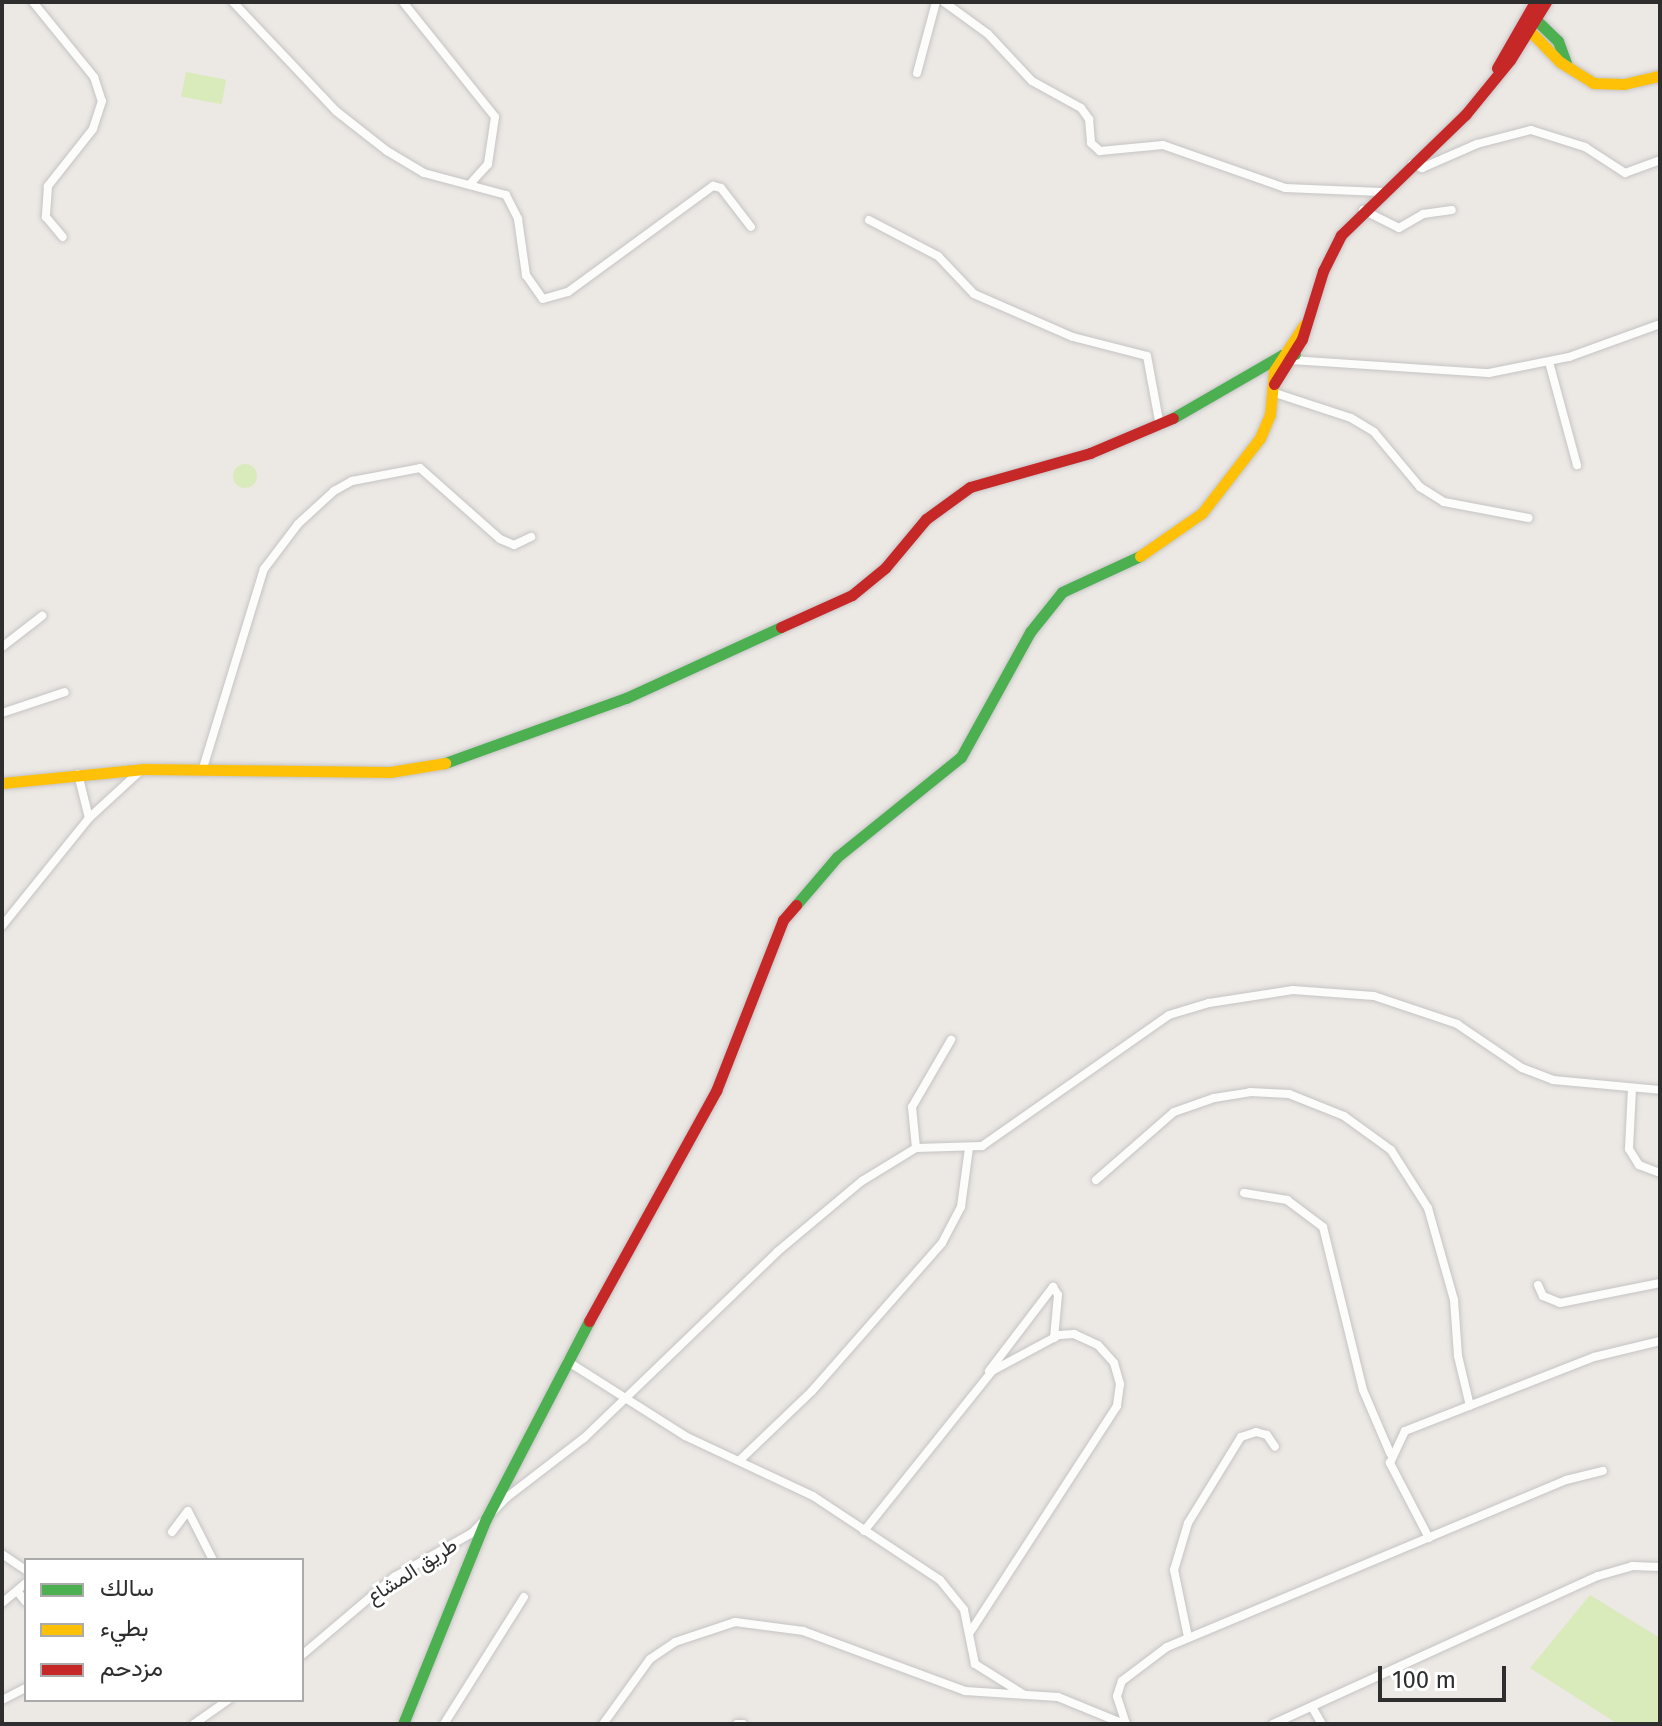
<!DOCTYPE html>
<html>
<head>
<meta charset="utf-8">
<style>
	body { margin:0 }
	#map { position:relative; width:1662px; height:1726px; overflow:hidden; background:#ece8e4; font-family:"Fira Sans",Vazirmatn,sans-serif }
	div>[style] { position:absolute }
	.pitch>* { inset:0; background:#d9eabb; transform-origin:0 0 }
	.round { border-radius:50% }
	.roads { filter:drop-shadow(0 0 2px #c5c4c5) drop-shadow(0 0 2px #c5c4c5) }
	.street>* { height:8px; margin:-4px; padding:0 4px; transform-origin:4px; border-radius:4px; background:#fcfcfb }
	.fast>* { height:11px; margin:-5.5px; padding:0 5.5px; transform-origin:5.5px; border-radius:5.5px; background:#4caf50 }
	.slow>* { height:11px; margin:-5.5px; padding:0 5.5px; transform-origin:5.5px; border-radius:5.5px; background:#ffc107 }
	.jam>* { height:11px; margin:-5.5px; padding:0 5.5px; transform-origin:5.5px; border-radius:5.5px; background:#c62828 }
	span { translate:-50% -50%; white-space:nowrap; text-align:center; line-height:1.15; -webkit-text-stroke:6px #fff; paint-order:stroke }
	.street-label { font-size:20px; color:#2e2e2e }
	.frame { position:absolute; inset:0; border:4px solid #2e2e2e; pointer-events:none }
	.legend { position:absolute; left:24px; top:1558px; width:280px; height:144px; box-sizing:border-box; background:#fff; border:2px solid #ababab; margin:0; padding:10px 14px; list-style:none; font-size:24px; color:#2e2e2e }
	.legend li { display:flex; align-items:center; gap:16px; height:40px }
	.legend b { width:40px; border:2px solid #ababab }
	.scale { position:absolute; left:1378px; top:1666px; width:128px; height:36px; box-sizing:border-box; border:4px solid #2e2e2e; border-top:0; padding-left:10px; font-size:24px; line-height:28px; white-space:nowrap; color:#2e2e2e; -webkit-text-stroke:6px #fff; paint-order:stroke }
</style>
</head>
<body>
<div id="map">
	<div class="pitch">
		<div style="left:186px;top:72px;width:41px;height:25px;rotate:11deg"></div>
		<div class="round" style="left:233px;top:464px;width:24px;height:24px"></div>
		<div style="clip-path:polygon(1590px 1595px,1660px 1638px,1660px 1724px,1618px 1724px,1530px 1668px)"></div>
	</div>
	<div class="roads">
		<div class="street">
			<div style="left:33px;top:2px;width:97px;rotate:50.9deg"></div>
			<div style="left:94px;top:77px;width:25px;rotate:72deg"></div>
			<div style="left:102px;top:101px;width:29px;rotate:108deg"></div>
			<div style="left:93px;top:129px;width:73px;rotate:128.3deg"></div>
			<div style="left:48px;top:186px;width:31px;rotate:94deg"></div>
			<div style="left:46px;top:217px;width:26px;rotate:50deg"></div>
			<div style="left:233px;top:2px;width:150px;rotate:46.6deg"></div>
			<div style="left:336px;top:111px;width:65px;rotate:38.1deg"></div>
			<div style="left:387px;top:151px;width:43px;rotate:30.7deg"></div>
			<div style="left:424px;top:173px;width:85px;rotate:15deg"></div>
			<div style="left:506px;top:195px;width:27px;rotate:63deg"></div>
			<div style="left:518px;top:219px;width:57px;rotate:81.9deg"></div>
			<div style="left:526px;top:275px;width:29px;rotate:55deg"></div>
			<div style="left:543px;top:299px;width:26px;rotate:-16deg"></div>
			<div style="left:568px;top:292px;width:180px;rotate:-36.2deg"></div>
			<div style="left:713px;top:186px;width:8px;rotate:14deg"></div>
			<div style="left:721px;top:188px;width:49px;rotate:52.4deg"></div>
			<div style="left:403px;top:2px;width:147px;rotate:51.3deg"></div>
			<div style="left:495px;top:117px;width:48px;rotate:98.5deg"></div>
			<div style="left:488px;top:164px;width:27px;rotate:132deg"></div>
			<div style="left:944px;top:2px;width:54px;rotate:36deg"></div>
			<div style="left:988px;top:34px;width:64px;rotate:46.9deg"></div>
			<div style="left:1032px;top:81px;width:56px;rotate:28.9deg"></div>
			<div style="left:1081px;top:108px;width:14px;rotate:54deg"></div>
			<div style="left:1089px;top:119px;width:24px;rotate:85deg"></div>
			<div style="left:1091px;top:143px;width:12px;rotate:42deg"></div>
			<div style="left:1100px;top:151px;width:63px;rotate:-5.4deg"></div>
			<div style="left:1163px;top:145px;width:129px;rotate:19.4deg"></div>
			<div style="left:1285px;top:188px;width:96px;rotate:2.4deg"></div>
			<div style="left:917px;top:73px;width:73px;rotate:-75deg"></div>
			<div style="left:1412px;top:164px;width:11px;rotate:22deg"></div>
			<div style="left:1422px;top:168px;width:60px;rotate:-23.6deg"></div>
			<div style="left:1477px;top:144px;width:56px;rotate:-14.5deg"></div>
			<div style="left:1531px;top:130px;width:57px;rotate:17.5deg"></div>
			<div style="left:1585px;top:147px;width:48px;rotate:33deg"></div>
			<div style="left:1625px;top:173px;width:37px;rotate:-20deg"></div>
			<div style="left:1363px;top:210px;width:40px;rotate:26.6deg"></div>
			<div style="left:1399px;top:228px;width:28px;rotate:-30deg"></div>
			<div style="left:1423px;top:214px;width:29px;rotate:-8deg"></div>
			<div style="left:869px;top:220px;width:78px;rotate:27.6deg"></div>
			<div style="left:938px;top:256px;width:52px;rotate:46.5deg"></div>
			<div style="left:974px;top:294px;width:108px;rotate:23.5deg"></div>
			<div style="left:1073px;top:337px;width:76px;rotate:14.4deg"></div>
			<div style="left:1147px;top:356px;width:71px;rotate:79.5deg"></div>
			<div style="left:1291px;top:360px;width:198px;rotate:3.8deg"></div>
			<div style="left:1489px;top:373px;width:82px;rotate:-11.3deg"></div>
			<div style="left:1569px;top:357px;width:97px;rotate:-19.9deg"></div>
			<div style="left:1549px;top:362px;width:107px;rotate:74.8deg"></div>
			<div style="left:1275px;top:393px;width:80px;rotate:18.2deg"></div>
			<div style="left:1351px;top:418px;width:27px;rotate:31deg"></div>
			<div style="left:1374px;top:432px;width:72px;rotate:50.1deg"></div>
			<div style="left:1420px;top:487px;width:28px;rotate:32deg"></div>
			<div style="left:1444px;top:502px;width:86px;rotate:10.7deg"></div>
			<div style="left:2px;top:647px;width:51px;rotate:-37.8deg"></div>
			<div style="left:2px;top:713px;width:66px;rotate:-18.4deg"></div>
			<div style="left:203px;top:768px;width:208px;rotate:-73deg"></div>
			<div style="left:264px;top:569px;width:56px;rotate:-52.9deg"></div>
			<div style="left:298px;top:524px;width:49px;rotate:-42.5deg"></div>
			<div style="left:334px;top:491px;width:21px;rotate:-29deg"></div>
			<div style="left:352px;top:481px;width:69px;rotate:-10.8deg"></div>
			<div style="left:420px;top:468px;width:107px;rotate:41.6deg"></div>
			<div style="left:500px;top:539px;width:15px;rotate:23deg"></div>
			<div style="left:514px;top:545px;width:19px;rotate:-25deg"></div>
			<div style="left:78px;top:774px;width:45px;rotate:76deg"></div>
			<div style="left:2px;top:926px;width:139px;rotate:-51.1deg"></div>
			<div style="left:89px;top:818px;width:68px;rotate:-42.6deg"></div>
			<div style="left:1632px;top:1089px;width:60px;rotate:92.9deg"></div>
			<div style="left:1629px;top:1149px;width:19px;rotate:58deg"></div>
			<div style="left:1639px;top:1165px;width:22px;rotate:21deg"></div>
			<div style="left:916px;top:1148px;width:41px;rotate:-95.6deg"></div>
			<div style="left:912px;top:1107px;width:78px;rotate:-59.8deg"></div>
			<div style="left:1096px;top:1180px;width:103px;rotate:-41.1deg"></div>
			<div style="left:1174px;top:1112px;width:42px;rotate:-19.3deg"></div>
			<div style="left:1214px;top:1098px;width:36px;rotate:-9deg"></div>
			<div style="left:1250px;top:1092px;width:39px;rotate:3deg"></div>
			<div style="left:1289px;top:1094px;width:59px;rotate:21.8deg"></div>
			<div style="left:1344px;top:1116px;width:58px;rotate:35.9deg"></div>
			<div style="left:1391px;top:1150px;width:69px;rotate:57.5deg"></div>
			<div style="left:1428px;top:1208px;width:96px;rotate:74.2deg"></div>
			<div style="left:1454px;top:1300px;width:56px;rotate:85.9deg"></div>
			<div style="left:1458px;top:1356px;width:51px;rotate:76.5deg"></div>
			<div style="left:1244px;top:1193px;width:44px;rotate:9.2deg"></div>
			<div style="left:1287px;top:1200px;width:45px;rotate:36.9deg"></div>
			<div style="left:1323px;top:1227px;width:168px;rotate:76.2deg"></div>
			<div style="left:1363px;top:1390px;width:69px;rotate:66.8deg"></div>
			<div style="left:1538px;top:1285px;width:12px;rotate:66deg"></div>
			<div style="left:1543px;top:1296px;width:18px;rotate:22deg"></div>
			<div style="left:1560px;top:1303px;width:102px;rotate:-11.3deg"></div>
			<div style="left:567px;top:1361px;width:140px;rotate:32.4deg"></div>
			<div style="left:685px;top:1436px;width:141px;rotate:25.1deg"></div>
			<div style="left:813px;top:1496px;width:152px;rotate:33.5deg"></div>
			<div style="left:940px;top:1580px;width:38px;rotate:51deg"></div>
			<div style="left:964px;top:1610px;width:55px;rotate:78.5deg"></div>
			<div style="left:975px;top:1664px;width:57px;rotate:32deg"></div>
			<div style="left:989px;top:1371px;width:106px;rotate:-52.7deg"></div>
			<div style="left:1053px;top:1287px;width:9px;rotate:58deg"></div>
			<div style="left:1058px;top:1295px;width:43px;rotate:95.3deg"></div>
			<div style="left:740px;top:1460px;width:100px;rotate:-43.8deg"></div>
			<div style="left:812px;top:1391px;width:197px;rotate:-48.7deg"></div>
			<div style="left:942px;top:1243px;width:41px;rotate:-62.2deg"></div>
			<div style="left:961px;top:1207px;width:60px;rotate:-82.3deg"></div>
			<div style="left:864px;top:1531px;width:205px;rotate:-51.3deg"></div>
			<div style="left:992px;top:1371px;width:76px;rotate:-28.2deg"></div>
			<div style="left:1059px;top:1335px;width:15px;rotate:-4deg"></div>
			<div style="left:1074px;top:1334px;width:26px;rotate:25deg"></div>
			<div style="left:1098px;top:1345px;width:24px;rotate:48deg"></div>
			<div style="left:1114px;top:1363px;width:22px;rotate:74deg"></div>
			<div style="left:1120px;top:1384px;width:22px;rotate:98deg"></div>
			<div style="left:1117px;top:1406px;width:270px;rotate:123deg"></div>
			<div style="left:172px;top:1532px;width:26px;rotate:-53deg"></div>
			<div style="left:188px;top:1511px;width:55px;rotate:63deg"></div>
			<div style="left:1429px;top:1538px;width:85px;rotate:-117.5deg"></div>
			<div style="left:1390px;top:1463px;width:35px;rotate:-65deg"></div>
			<div style="left:1405px;top:1431px;width:203px;rotate:-21.4deg"></div>
			<div style="left:1594px;top:1357px;width:68px;rotate:-13.6deg"></div>
			<div style="left:2px;top:1554px;width:29px;rotate:34deg"></div>
			<div style="left:17px;top:1591px;width:14px;rotate:51deg"></div>
			<div style="left:2px;top:1603px;width:31px;rotate:-40deg"></div>
			<div style="left:1188px;top:1637px;width:68px;rotate:-101.8deg"></div>
			<div style="left:1174px;top:1570px;width:49px;rotate:-73.4deg"></div>
			<div style="left:1188px;top:1523px;width:101px;rotate:-58.4deg"></div>
			<div style="left:1241px;top:1437px;width:16px;rotate:-18deg"></div>
			<div style="left:1256px;top:1432px;width:11px;rotate:15deg"></div>
			<div style="left:1267px;top:1435px;width:14px;rotate:56deg"></div>
			<div style="left:302px;top:1655px;width:121px;rotate:-40.3deg"></div>
			<div style="left:394px;top:1577px;width:90px;rotate:-29.4deg"></div>
			<div style="left:472px;top:1533px;width:49px;rotate:-45.8deg"></div>
			<div style="left:506px;top:1498px;width:98px;rotate:-37.6deg"></div>
			<div style="left:584px;top:1438px;width:268px;rotate:-43.9deg"></div>
			<div style="left:777px;top:1252px;width:111px;rotate:-39.9deg"></div>
			<div style="left:862px;top:1181px;width:63px;rotate:-31.4deg"></div>
			<div style="left:916px;top:1148px;width:66px;rotate:-1.7deg"></div>
			<div style="left:982px;top:1146px;width:228px;rotate:-35deg"></div>
			<div style="left:1169px;top:1015px;width:42px;rotate:-16.7deg"></div>
			<div style="left:1209px;top:1003px;width:85px;rotate:-8.8deg"></div>
			<div style="left:1293px;top:990px;width:81px;rotate:4.2deg"></div>
			<div style="left:1374px;top:996px;width:88px;rotate:18.6deg"></div>
			<div style="left:1457px;top:1024px;width:78px;rotate:34.1deg"></div>
			<div style="left:1522px;top:1068px;width:33px;rotate:21deg"></div>
			<div style="left:1553px;top:1080px;width:107px;rotate:5.3deg"></div>
			<div style="left:2px;top:1700px;width:27px;rotate:-27deg"></div>
			<div style="left:1312px;top:1707px;width:20px;rotate:60deg"></div>
			<div style="left:194px;top:1724px;width:42px;rotate:-35.2deg"></div>
			<div style="left:444px;top:1724px;width:150px;rotate:-57.8deg"></div>
			<div style="left:603px;top:1724px;width:80px;rotate:-54.1deg"></div>
			<div style="left:650px;top:1659px;width:30px;rotate:-34deg"></div>
			<div style="left:675px;top:1642px;width:63px;rotate:-18.4deg"></div>
			<div style="left:735px;top:1622px;width:69px;rotate:7.5deg"></div>
			<div style="left:803px;top:1631px;width:173px;rotate:20.3deg"></div>
			<div style="left:965px;top:1691px;width:93px;rotate:3.7deg"></div>
			<div style="left:1058px;top:1697px;width:71px;rotate:22.2deg"></div>
			<div style="left:737px;top:1724px;width:6px"></div>
			<div style="left:1126px;top:1724px;width:29px;rotate:-108deg"></div>
			<div style="left:1117px;top:1696px;width:16px;rotate:-72deg"></div>
			<div style="left:1122px;top:1681px;width:56px;rotate:-37.1deg"></div>
			<div style="left:1167px;top:1647px;width:433px;rotate:-22.7deg"></div>
			<div style="left:1566px;top:1480px;width:38px;rotate:-14deg"></div>
			<div style="left:1273px;top:1724px;width:357px;rotate:-24.5deg"></div>
			<div style="left:1598px;top:1576px;width:35px;rotate:-16deg"></div>
			<div style="left:1632px;top:1566px;width:28px;rotate:2deg"></div>
		</div>
		<div class="fast">
			<div style="left:1532px;top:16px;width:36px;rotate:44deg"></div>
			<div style="left:1558px;top:41px;width:27px;rotate:70deg"></div>
			<div style="left:1173px;top:418px;width:126px;rotate:-30deg"></div>
			<div style="left:1282px;top:355px;width:13px;rotate:-4deg"></div>
			<div style="left:445px;top:763px;width:192px;rotate:-19.8deg"></div>
			<div style="left:626px;top:698px;width:170px;rotate:-24.6deg"></div>
			<div style="left:796px;top:905px;width:63px;rotate:-49.5deg"></div>
			<div style="left:837px;top:857px;width:159px;rotate:-38.9deg"></div>
			<div style="left:961px;top:757px;width:143px;rotate:-61.1deg"></div>
			<div style="left:1030px;top:632px;width:51px;rotate:-51.3deg"></div>
			<div style="left:1062px;top:592px;width:86px;rotate:-24.8deg"></div>
			<div style="left:403px;top:1724px;width:221px;rotate:-68deg"></div>
			<div style="left:486px;top:1519px;width:223px;rotate:-62.5deg"></div>
		</div>
		<div class="slow">
			<div style="left:1523px;top:24px;width:53px;rotate:45.8deg"></div>
			<div style="left:1560px;top:62px;width:39px;rotate:32deg"></div>
			<div style="left:1593px;top:83px;width:31px;rotate:2deg"></div>
			<div style="left:1624px;top:84px;width:37px;rotate:-13deg"></div>
			<div style="left:1140px;top:556px;width:75px;rotate:-34.7deg"></div>
			<div style="left:1202px;top:513px;width:95px;rotate:-52.3deg"></div>
			<div style="left:1260px;top:438px;width:25px;rotate:-67deg"></div>
			<div style="left:1270px;top:415px;width:44px;rotate:-84.8deg"></div>
			<div style="left:1274px;top:371px;width:55px;rotate:-56.9deg"></div>
			<div style="left:2px;top:783px;width:143px;rotate:-5.6deg"></div>
			<div style="left:144px;top:769px;width:246px;rotate:0.7deg"></div>
			<div style="left:390px;top:772px;width:56px;rotate:-9.3deg"></div>
		</div>
		<div class="jam">
			<div style="left:1497px;top:68px;width:76px;rotate:-60.1deg"></div>
			<div style="left:1274px;top:384px;width:53px;rotate:-58.1deg"></div>
			<div style="left:1302px;top:339px;width:71px;rotate:-72.8deg"></div>
			<div style="left:1323px;top:271px;width:40px;rotate:-63.4deg"></div>
			<div style="left:1341px;top:235px;width:173px;rotate:-44.1deg"></div>
			<div style="left:1465px;top:115px;width:71px;rotate:-50.7deg"></div>
			<div style="left:1510px;top:60px;width:68px;rotate:-58.2deg"></div>
			<div style="left:781px;top:627px;width:78px;rotate:-24.3deg"></div>
			<div style="left:852px;top:595px;width:43px;rotate:-39.3deg"></div>
			<div style="left:885px;top:568px;width:64px;rotate:-50.1deg"></div>
			<div style="left:926px;top:519px;width:54px;rotate:-36deg"></div>
			<div style="left:970px;top:487px;width:125px;rotate:-15.8deg"></div>
			<div style="left:1090px;top:453px;width:90px;rotate:-22.9deg"></div>
			<div style="left:589px;top:1321px;width:263px;rotate:-61.1deg"></div>
			<div style="left:716px;top:1091px;width:184px;rotate:-68.6deg"></div>
			<div style="left:783px;top:920px;width:20px;rotate:-49deg"></div>
		</div>
	</div>
	<div class="street-label">
		<span style="left:412px;top:1571px;rotate:-33deg">طريق المشاع</span>
	</div>
	<div class="frame"></div>
	<ul class="legend">
	<li><b style="height:10px;background:#4caf50"></b>سالك</li>
	<li><b style="height:10px;background:#ffc107"></b>بطيء</li>
	<li><b style="height:10px;background:#c62828"></b>مزدحم</li>
	</ul>
	<div class="scale">100 m</div>
</div>
</body>
</html>
